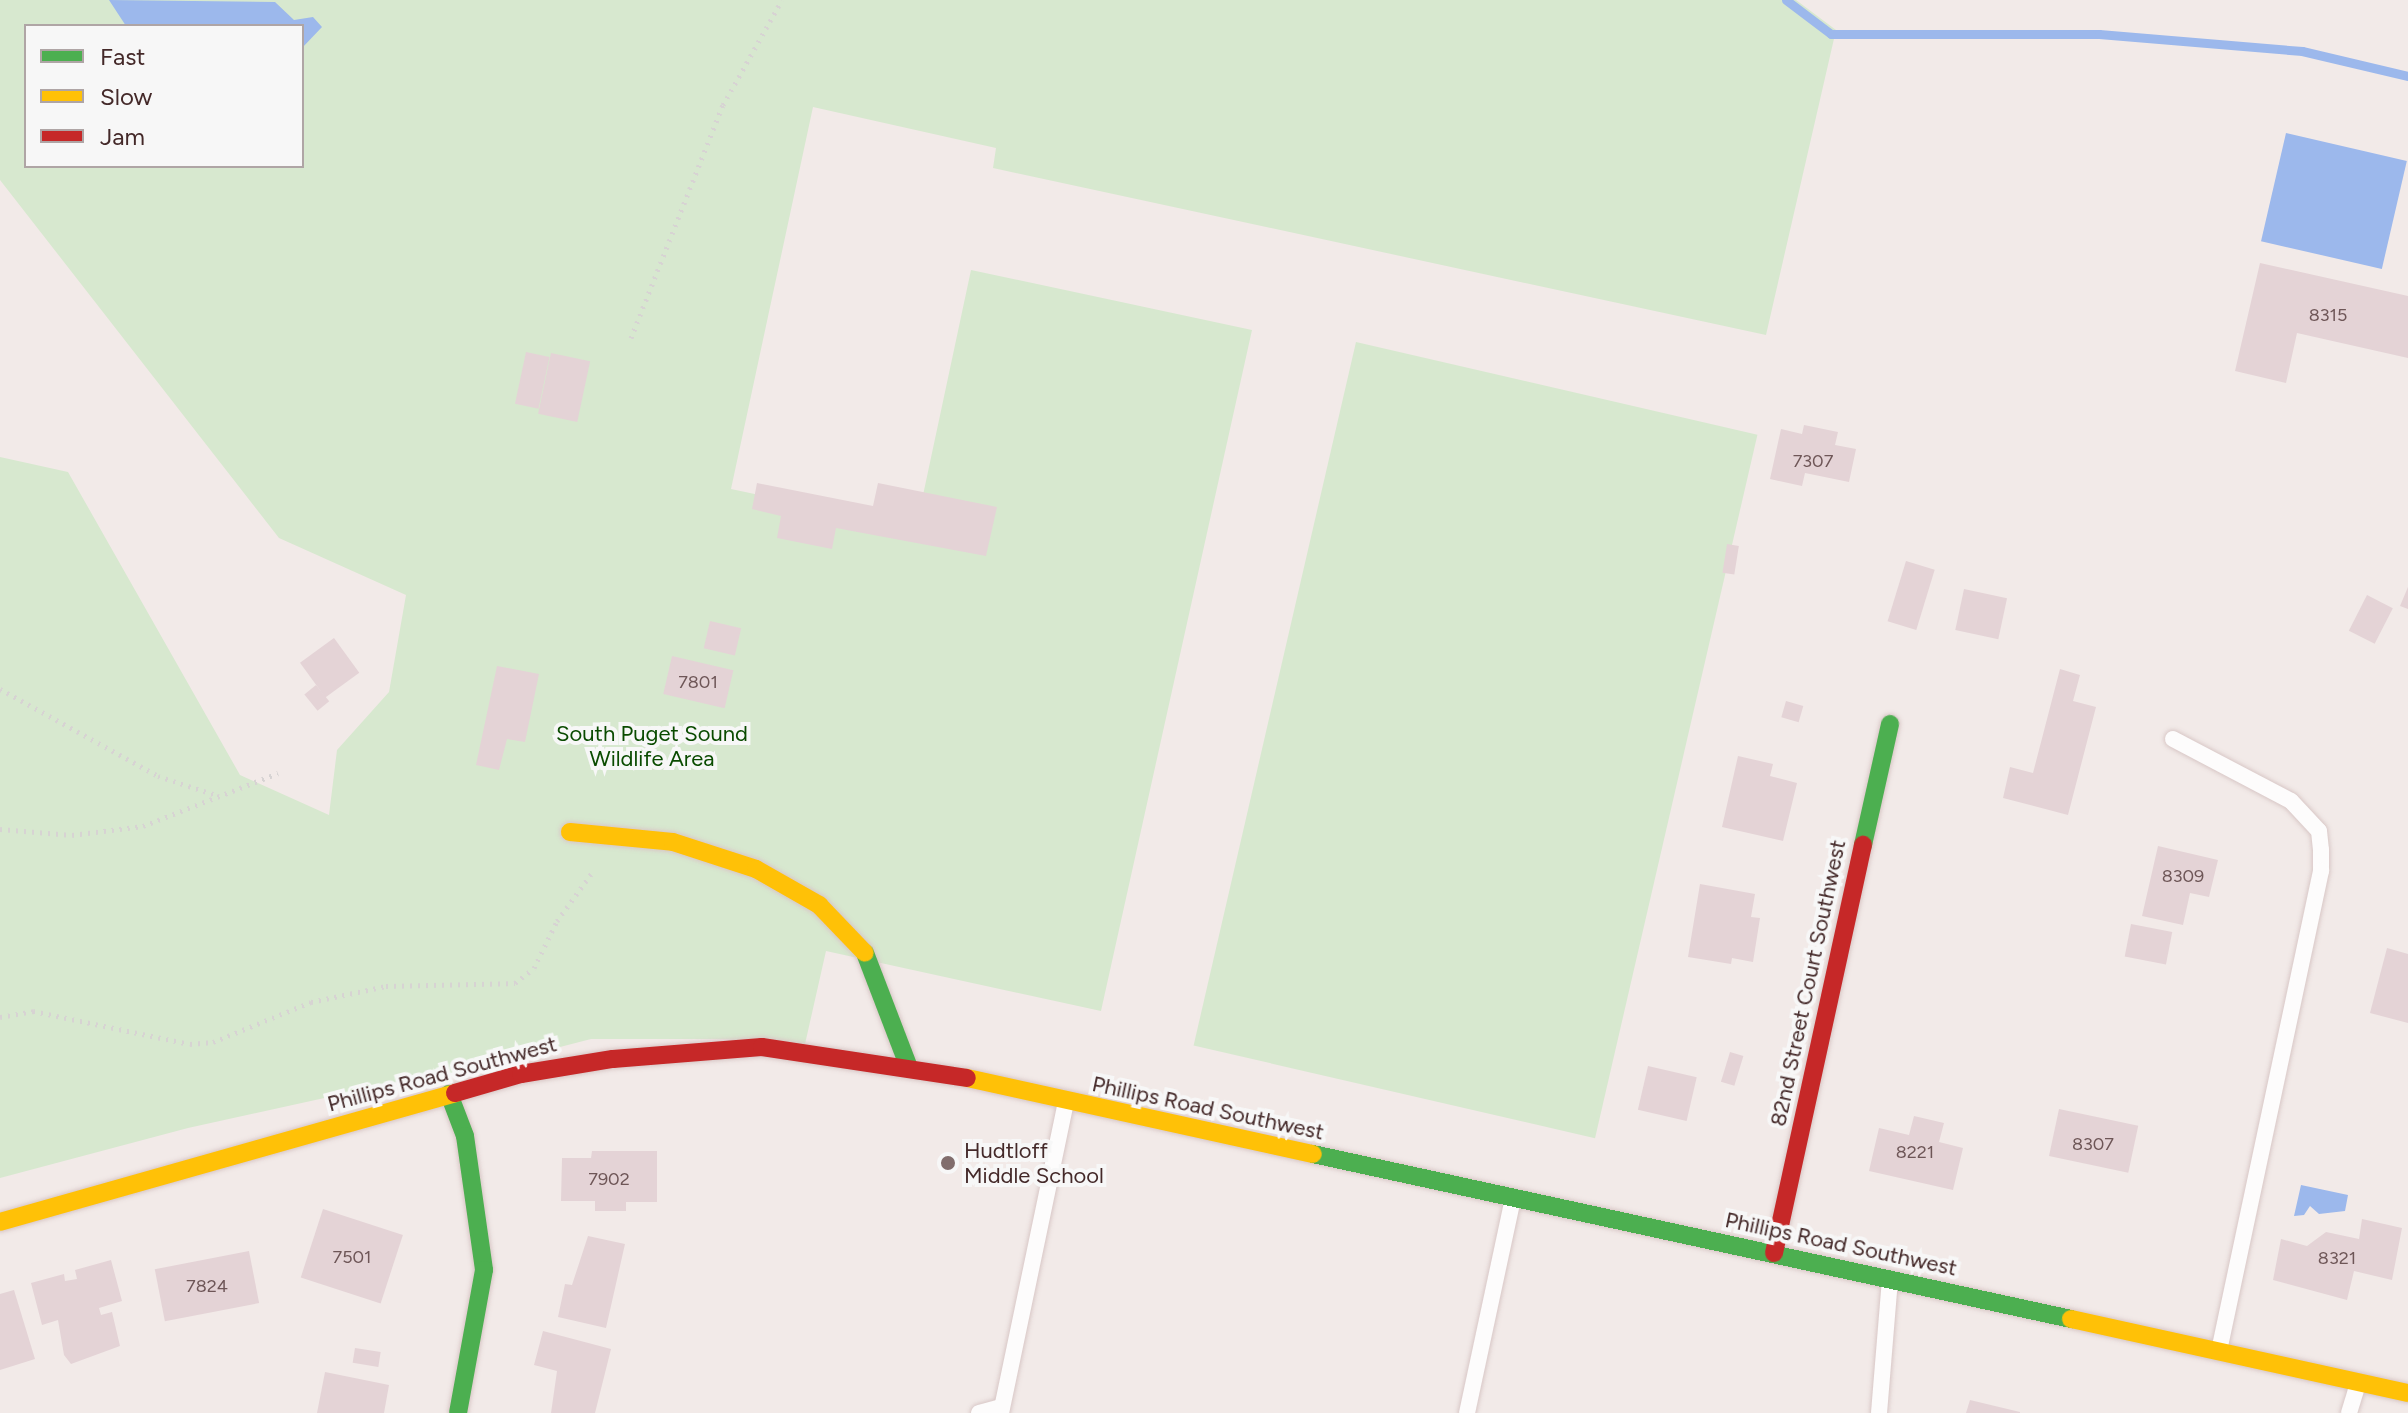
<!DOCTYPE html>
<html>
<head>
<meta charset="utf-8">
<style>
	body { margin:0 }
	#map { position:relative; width:2408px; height:1413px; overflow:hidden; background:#f2eae8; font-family:Figtree,sans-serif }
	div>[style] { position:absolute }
	.green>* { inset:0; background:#d7e8cf; transform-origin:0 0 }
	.water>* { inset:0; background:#9cb8ec; transform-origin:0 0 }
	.stream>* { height:9px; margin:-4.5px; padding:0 4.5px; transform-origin:4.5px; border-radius:4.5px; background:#9cb8ec }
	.building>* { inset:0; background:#e4d3d6; transform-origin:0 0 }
	.path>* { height:5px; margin-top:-2.5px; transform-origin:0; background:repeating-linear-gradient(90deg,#d7d3d3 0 2px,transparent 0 8px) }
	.roads { filter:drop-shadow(0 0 2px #d8c7c6) drop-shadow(0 0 2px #d8c7c6) }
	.lane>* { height:16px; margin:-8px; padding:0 8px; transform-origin:8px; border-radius:8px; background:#fdfcfc }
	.fast>* { height:18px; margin:-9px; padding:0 9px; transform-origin:9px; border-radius:9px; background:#4caf50 }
	.slow>* { height:18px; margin:-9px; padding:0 9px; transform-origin:9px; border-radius:9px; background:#ffc107 }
	.jam>* { height:18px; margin:-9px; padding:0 9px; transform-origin:9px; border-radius:9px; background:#c62828 }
	.dots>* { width:22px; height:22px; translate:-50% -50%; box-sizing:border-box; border:4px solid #f7f7f7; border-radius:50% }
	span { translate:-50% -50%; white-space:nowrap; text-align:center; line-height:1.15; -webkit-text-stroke:8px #f7f7f7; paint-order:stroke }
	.number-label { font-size:18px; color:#6e5657 }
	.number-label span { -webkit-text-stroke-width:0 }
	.park-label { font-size:22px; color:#0a4b00 }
	.street-label { font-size:22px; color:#442929 }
	.poi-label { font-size:22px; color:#442929 }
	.left { translate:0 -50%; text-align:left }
	.legend { position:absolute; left:24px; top:24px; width:280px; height:144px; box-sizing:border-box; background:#f7f7f7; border:2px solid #afa5a5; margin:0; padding:10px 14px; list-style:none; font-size:24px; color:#442929 }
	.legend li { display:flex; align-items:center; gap:16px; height:40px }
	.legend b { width:40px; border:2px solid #afa5a5 }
</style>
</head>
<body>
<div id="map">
	<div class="green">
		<div style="clip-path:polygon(evenodd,0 0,1796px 0,1836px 30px,1766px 335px,993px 168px,996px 148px,813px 107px,731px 489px,916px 528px,971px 270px,1252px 330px,1101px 1011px,826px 951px,803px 1053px,728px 1039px,591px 1039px,433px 1080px,397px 1082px,188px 1128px,0 1178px,0 457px,68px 472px,240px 775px,329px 815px,337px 750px,389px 692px,406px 595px,279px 538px,0 180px,0 0,26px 26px,302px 26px,302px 166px,26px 166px,26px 26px)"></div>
		<div style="left:1356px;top:342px;width:412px;height:722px;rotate:13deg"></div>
	</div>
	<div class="water">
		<div style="clip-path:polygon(109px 0,275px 2px,294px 20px,313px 17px,322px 27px,302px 48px,302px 26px,126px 26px)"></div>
		<div style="left:2286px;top:133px;width:124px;height:111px;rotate:13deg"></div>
		<div style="clip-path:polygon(2301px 1185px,2348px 1195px,2345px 1211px,2319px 1214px,2310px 1206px,2304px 1215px,2294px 1216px)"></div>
	</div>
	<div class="stream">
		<div style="left:1786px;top:0;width:56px;rotate:37.1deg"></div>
		<div style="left:1831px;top:34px;width:268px"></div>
		<div style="left:2099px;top:34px;width:204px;rotate:4.8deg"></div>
		<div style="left:2302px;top:51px;width:109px;rotate:13.3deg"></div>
	</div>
	<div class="building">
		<div style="clip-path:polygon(2260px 263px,2408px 296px,2408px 358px,2297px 333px,2286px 383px,2235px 371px)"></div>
		<div style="left:526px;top:352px;width:24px;height:53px;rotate:12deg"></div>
		<div style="left:551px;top:353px;width:40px;height:62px;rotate:12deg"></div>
		<div style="clip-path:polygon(1804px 425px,1838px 432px,1835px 445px,1856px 449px,1849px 482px,1805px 473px,1802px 486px,1770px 479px,1781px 429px,1802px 434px)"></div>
		<div style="clip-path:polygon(757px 483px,873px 506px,878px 483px,997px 507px,986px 556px,836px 528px,832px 549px,777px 538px,781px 516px,752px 509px)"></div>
		<div style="left:1727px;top:544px;width:12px;height:29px;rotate:9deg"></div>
		<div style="left:1906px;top:561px;width:30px;height:63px;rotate:17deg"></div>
		<div style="clip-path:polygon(2408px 587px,2408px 609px,2400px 606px)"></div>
		<div style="left:1964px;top:589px;width:44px;height:42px;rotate:12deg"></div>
		<div style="left:2367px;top:595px;width:29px;height:40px;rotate:27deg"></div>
		<div style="left:710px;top:621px;width:32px;height:28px;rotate:13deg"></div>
		<div style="left:334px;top:638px;width:43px;height:42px;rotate:54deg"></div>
		<div style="left:672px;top:656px;width:63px;height:39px;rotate:13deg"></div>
		<div style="clip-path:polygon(497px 666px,539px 674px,525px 742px,507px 739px,499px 770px,476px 765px)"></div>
		<div style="clip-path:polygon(2060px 669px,2080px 675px,2073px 701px,2096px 707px,2068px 815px,2003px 798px,2010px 767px,2033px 773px)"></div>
		<div style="left:316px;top:685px;width:21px;height:15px;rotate:51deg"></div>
		<div style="left:1786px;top:701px;width:18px;height:17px;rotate:16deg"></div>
		<div style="clip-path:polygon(1738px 756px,1773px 764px,1770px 776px,1797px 783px,1783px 841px,1722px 827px)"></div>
		<div style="clip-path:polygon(2158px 846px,2218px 860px,2209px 897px,2190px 893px,2183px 925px,2142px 916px)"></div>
		<div style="clip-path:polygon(1700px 884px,1755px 894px,1751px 917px,1760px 918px,1753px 962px,1732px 958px,1731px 964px,1688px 957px)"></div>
		<div style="left:2131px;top:924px;width:42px;height:33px;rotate:11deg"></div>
		<div style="clip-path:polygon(2387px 948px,2408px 954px,2408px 1023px,2370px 1013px)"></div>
		<div style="left:1730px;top:1052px;width:14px;height:31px;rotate:17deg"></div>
		<div style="left:1648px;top:1066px;width:50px;height:45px;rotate:13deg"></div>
		<div style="left:2059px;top:1109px;width:81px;height:48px;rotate:12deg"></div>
		<div style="clip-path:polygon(1914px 1116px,1944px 1123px,1939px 1142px,1963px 1148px,1953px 1190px,1869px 1171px,1879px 1128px,1909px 1135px)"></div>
		<div style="clip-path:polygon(592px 1151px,657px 1151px,657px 1202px,626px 1202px,626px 1211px,595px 1211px,595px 1201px,561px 1201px,562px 1158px,591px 1158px)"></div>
		<div style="left:323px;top:1209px;width:84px;height:72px;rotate:18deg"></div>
		<div style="clip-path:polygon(2362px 1219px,2402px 1228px,2392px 1280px,2354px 1271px,2347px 1300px,2273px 1280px,2281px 1239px,2307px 1246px,2326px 1232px,2359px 1239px)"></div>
		<div style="clip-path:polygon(588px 1236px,625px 1244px,606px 1328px,558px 1317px,565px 1284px,572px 1285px)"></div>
		<div style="left:249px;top:1251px;width:53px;height:96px;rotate:79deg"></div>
		<div style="clip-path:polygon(111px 1260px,122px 1301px,99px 1308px,101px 1315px,112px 1312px,120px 1346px,71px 1364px,64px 1355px,58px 1320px,42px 1325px,31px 1283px,64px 1274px,65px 1281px,77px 1279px,75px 1270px)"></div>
		<div style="clip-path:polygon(14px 1290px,35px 1359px,0 1370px,0 1294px)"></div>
		<div style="clip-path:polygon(543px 1331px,611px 1349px,595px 1413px,551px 1413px,557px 1371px,534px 1365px)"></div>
		<div style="left:355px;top:1348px;width:26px;height:15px;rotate:9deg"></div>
		<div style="clip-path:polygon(325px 1372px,389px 1385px,384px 1413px,317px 1413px)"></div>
		<div style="clip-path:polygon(1970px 1400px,2020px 1412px,2020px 1413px,1966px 1413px)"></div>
	</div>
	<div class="path">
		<div style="left:631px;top:338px;width:251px;rotate:-68.5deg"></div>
		<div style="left:723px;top:105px;width:120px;rotate:-60.7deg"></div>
		<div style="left:0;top:689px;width:180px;rotate:28.8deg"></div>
		<div style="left:158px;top:776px;width:64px;rotate:18.2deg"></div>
		<div style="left:0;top:829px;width:72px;rotate:4.8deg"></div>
		<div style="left:72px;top:835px;width:72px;rotate:-7.2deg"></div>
		<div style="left:143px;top:826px;width:145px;rotate:-21.4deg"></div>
		<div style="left:0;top:1017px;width:34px;rotate:-10deg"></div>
		<div style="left:33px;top:1011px;width:160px;rotate:11.9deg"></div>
		<div style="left:190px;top:1044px;width:23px;rotate:-5deg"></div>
		<div style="left:213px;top:1042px;width:106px;rotate:-22.2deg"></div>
		<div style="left:311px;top:1002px;width:77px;rotate:-12deg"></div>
		<div style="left:386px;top:986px;width:129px;rotate:-1.3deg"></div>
		<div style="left:515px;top:983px;width:24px;rotate:-38deg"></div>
		<div style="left:534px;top:968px;width:52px;rotate:-63.9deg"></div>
		<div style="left:557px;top:921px;width:63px;rotate:-54deg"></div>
	</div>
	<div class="roads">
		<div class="lane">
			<div style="left:2173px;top:739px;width:133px;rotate:27.7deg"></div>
			<div style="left:2291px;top:801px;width:41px;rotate:47deg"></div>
			<div style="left:2319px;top:831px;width:19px;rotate:84deg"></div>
			<div style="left:2321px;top:850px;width:21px;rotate:90deg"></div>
			<div style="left:2321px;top:871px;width:490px;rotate:102deg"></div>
			<div style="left:979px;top:1413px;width:23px;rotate:-15deg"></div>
			<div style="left:1001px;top:1413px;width:319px;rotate:-78.2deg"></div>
			<div style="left:1467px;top:1413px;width:219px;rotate:-77.9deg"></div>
			<div style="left:1879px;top:1413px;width:133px;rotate:-85.3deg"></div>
			<div style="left:2349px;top:1413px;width:30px;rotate:-73deg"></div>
		</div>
		<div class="fast">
			<div style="left:1863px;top:845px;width:124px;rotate:-77.4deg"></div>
			<div style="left:865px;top:953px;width:120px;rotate:69deg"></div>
			<div style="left:449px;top:1094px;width:45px;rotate:69.1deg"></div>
			<div style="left:465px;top:1136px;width:135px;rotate:81.9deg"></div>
			<div style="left:484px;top:1270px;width:145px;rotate:100.3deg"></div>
			<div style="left:1313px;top:1154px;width:776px;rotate:12.28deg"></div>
		</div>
		<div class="slow">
			<div style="left:570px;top:832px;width:103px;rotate:5.5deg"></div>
			<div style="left:673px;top:842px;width:87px;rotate:18deg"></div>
			<div style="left:756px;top:869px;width:73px;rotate:29.7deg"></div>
			<div style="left:819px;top:905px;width:66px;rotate:46.2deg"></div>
			<div style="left:967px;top:1078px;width:354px;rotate:12.4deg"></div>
			<div style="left:0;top:1222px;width:473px;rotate:-15.8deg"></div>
			<div style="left:2071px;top:1319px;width:345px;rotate:12.4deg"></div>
		</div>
		<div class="jam">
			<div style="left:455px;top:1093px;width:69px;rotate:-16.1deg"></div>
			<div style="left:521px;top:1074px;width:93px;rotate:-9.3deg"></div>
			<div style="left:613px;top:1059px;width:149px;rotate:-4.6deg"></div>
			<div style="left:762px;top:1047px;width:207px;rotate:8.6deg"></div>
			<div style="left:1774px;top:1253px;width:418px;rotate:-77.7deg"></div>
		</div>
	</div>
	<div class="dots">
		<div style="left:948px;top:1163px;background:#816d6c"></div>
	</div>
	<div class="number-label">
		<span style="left:2328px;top:315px">8315</span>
		<span style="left:1813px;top:461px">7307</span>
		<span style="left:698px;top:682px">7801</span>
		<span style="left:2183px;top:876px">8309</span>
		<span style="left:2093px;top:1144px">8307</span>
		<span style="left:1915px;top:1152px">8221</span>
		<span style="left:609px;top:1179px">7902</span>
		<span style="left:352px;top:1257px">7501</span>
		<span style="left:2337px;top:1258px">8321</span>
		<span style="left:207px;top:1286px">7824</span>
	</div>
	<div class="park-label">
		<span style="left:652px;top:746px">South Puget Sound<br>Wildlife Area</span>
	</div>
	<div class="street-label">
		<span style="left:1808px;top:983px;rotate:-78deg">82nd Street Court Southwest</span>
		<span style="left:442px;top:1074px;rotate:-15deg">Phillips Road Southwest</span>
		<span style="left:1208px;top:1108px;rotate:12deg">Phillips Road Southwest</span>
		<span style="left:1841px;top:1244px;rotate:12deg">Phillips Road Southwest</span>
	</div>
	<div class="poi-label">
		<span class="left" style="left:964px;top:1163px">Hudtloff<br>Middle School</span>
	</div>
	<ul class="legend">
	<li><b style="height:10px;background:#4caf50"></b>Fast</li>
	<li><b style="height:10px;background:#ffc107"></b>Slow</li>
	<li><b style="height:10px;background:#c62828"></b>Jam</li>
	</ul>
</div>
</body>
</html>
